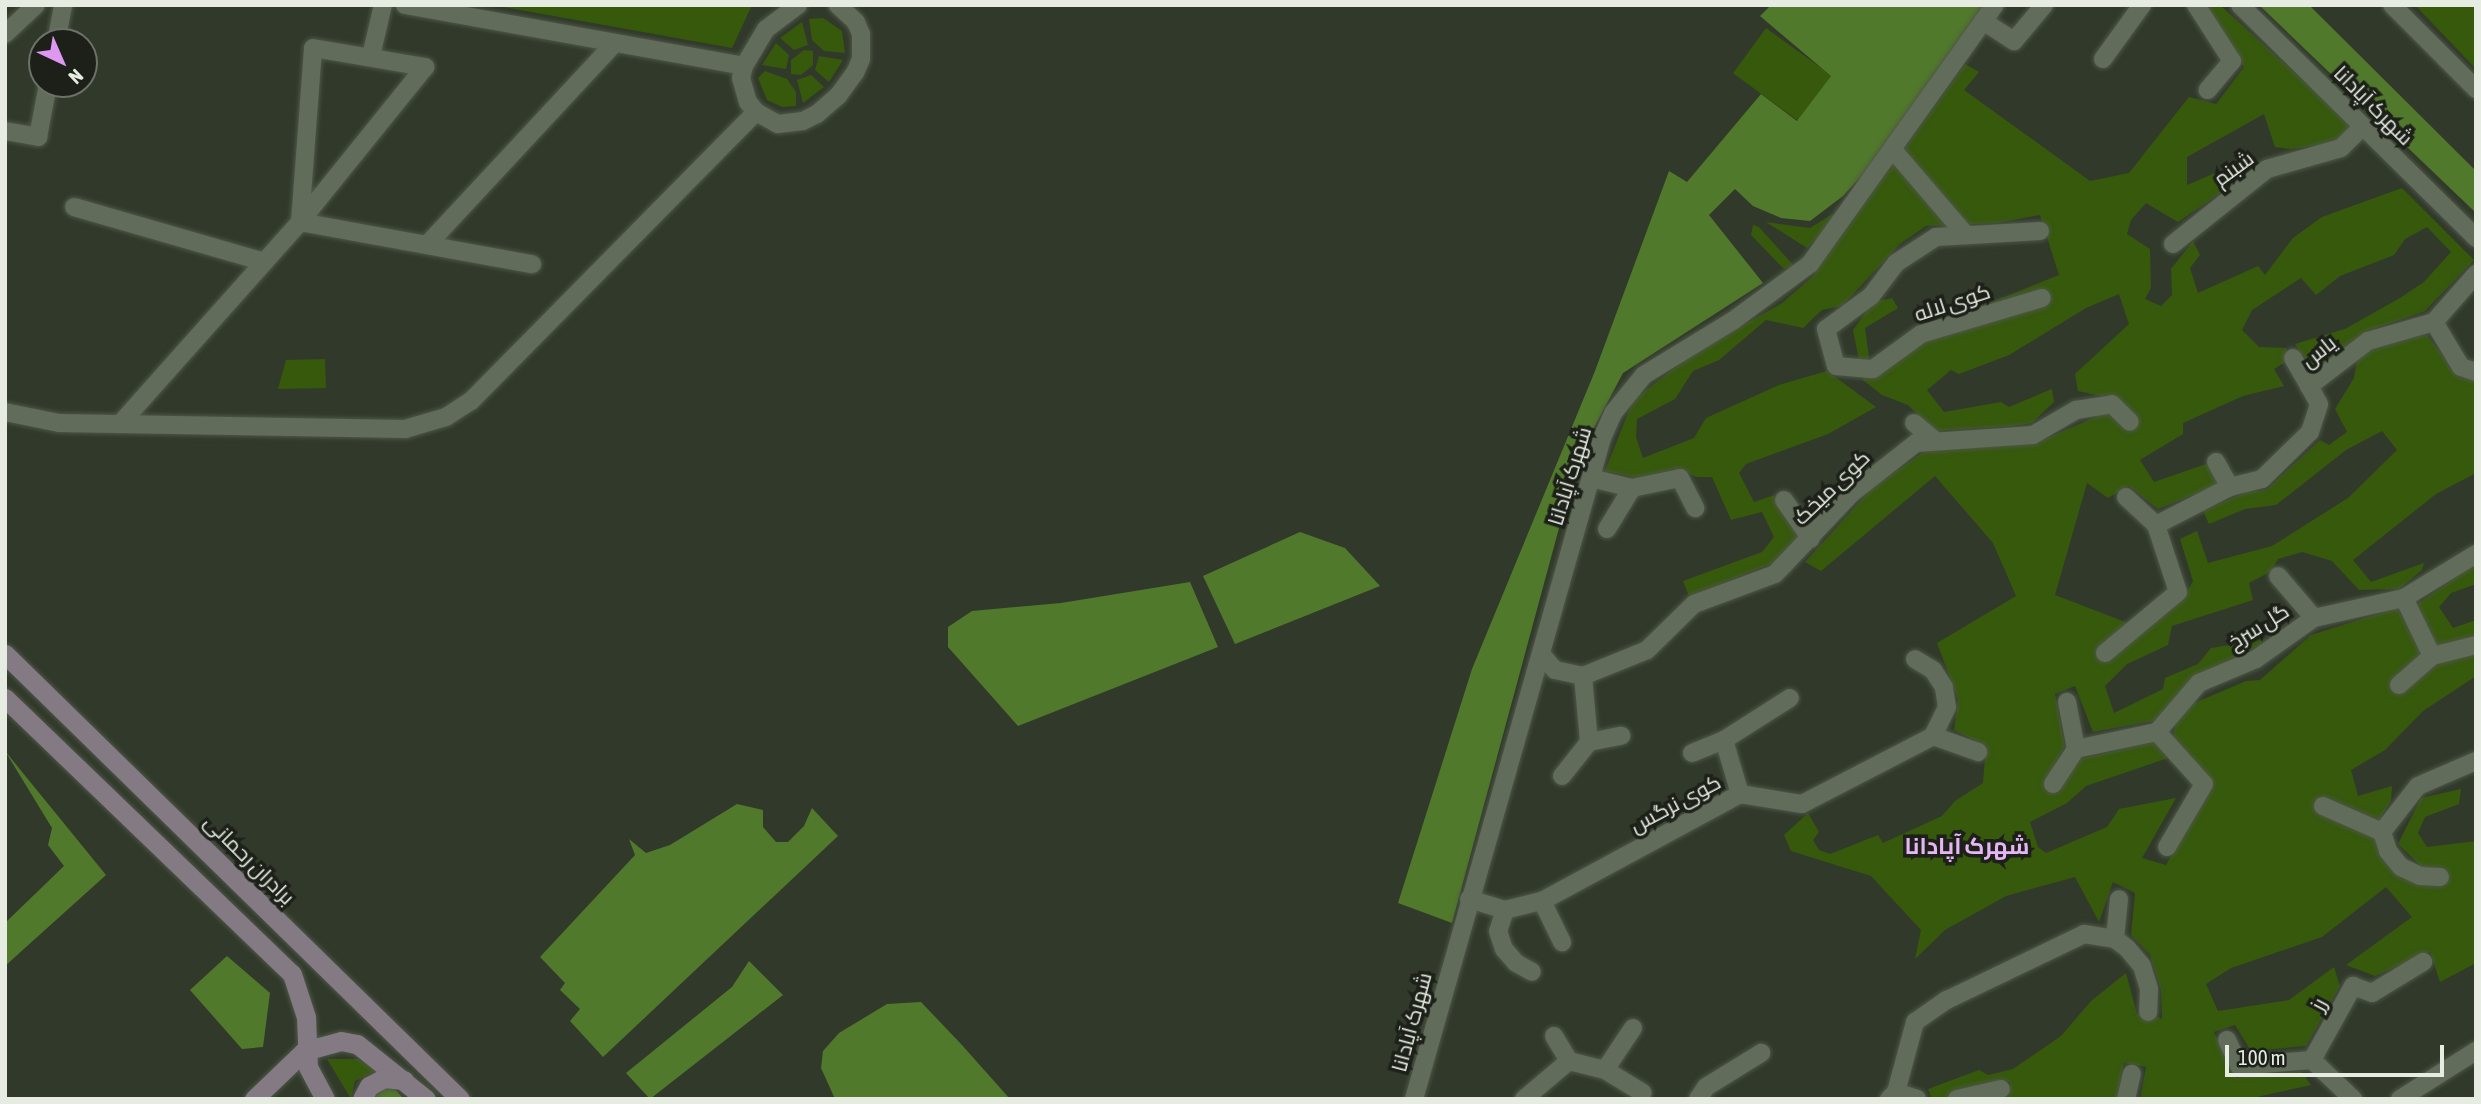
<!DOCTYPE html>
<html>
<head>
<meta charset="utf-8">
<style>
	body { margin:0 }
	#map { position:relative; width:2481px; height:1104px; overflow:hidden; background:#313a2a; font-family:"Asap Condensed",Cairo,sans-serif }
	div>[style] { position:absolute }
	.green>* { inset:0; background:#36590c; transform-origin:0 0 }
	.forest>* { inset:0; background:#51792b }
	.roads { filter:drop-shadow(0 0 2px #4e5648) drop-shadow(0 0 2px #4e5648) }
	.minor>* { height:18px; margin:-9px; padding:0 9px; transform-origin:9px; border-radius:9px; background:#626c5a }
	.secondary>* { height:19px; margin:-9.5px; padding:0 9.5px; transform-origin:9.5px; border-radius:9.5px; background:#847a83 }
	span { translate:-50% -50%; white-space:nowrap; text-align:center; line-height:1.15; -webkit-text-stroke:7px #1c2019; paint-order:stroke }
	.street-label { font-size:21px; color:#e6ece1 }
	.neighbourhood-label { font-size:23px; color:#e6b5f4; font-weight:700 }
	.frame { position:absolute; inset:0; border:7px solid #e6ece1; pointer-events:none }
	.north { position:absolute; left:28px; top:28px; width:70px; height:70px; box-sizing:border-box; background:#1c2019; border:2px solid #6d7269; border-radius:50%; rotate:136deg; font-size:19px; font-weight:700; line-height:28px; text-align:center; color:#e6ece1 }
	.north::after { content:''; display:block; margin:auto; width:24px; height:32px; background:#de98f2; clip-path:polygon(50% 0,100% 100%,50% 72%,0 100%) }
	.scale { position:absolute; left:2225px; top:1045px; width:219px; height:32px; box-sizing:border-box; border:4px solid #e6ece1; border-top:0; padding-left:9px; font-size:21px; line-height:24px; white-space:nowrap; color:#e6ece1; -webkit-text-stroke:5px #1c2019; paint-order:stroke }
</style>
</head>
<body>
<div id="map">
	<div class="green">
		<div style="clip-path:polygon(493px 5px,752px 5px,732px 48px)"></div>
		<div style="clip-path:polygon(2205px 5px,2220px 5px,2353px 126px,2336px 143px,2291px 149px,2275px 147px,2264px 114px,2187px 157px,2187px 185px,2248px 159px,2248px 174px,2178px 222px,2146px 203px,2131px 220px,2127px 234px,2150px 249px,2151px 288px,2145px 299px,2161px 306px,2172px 295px,2171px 269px,2193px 241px,2200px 255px,2190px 268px,2198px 293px,2258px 266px,2265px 275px,2293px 238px,2322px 217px,2402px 188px,2474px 260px,2425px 311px,2365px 332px,2313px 371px,2295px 344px,2345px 329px,2400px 298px,2424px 282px,2451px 252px,2427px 227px,2405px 239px,2394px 255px,2340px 276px,2316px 295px,2301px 278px,2252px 310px,2242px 330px,2259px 347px,2286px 348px,2287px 361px,2274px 369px,2284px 386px,2243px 396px,2183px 423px,2183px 434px,2140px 460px,2154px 482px,2209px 463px,2220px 484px,2158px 509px,2129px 486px,2108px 498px,2087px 483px,2055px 595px,2128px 623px,2098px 653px,2108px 662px,2183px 599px,2193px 581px,2180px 539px,2197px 531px,2208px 563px,2272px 546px,2348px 498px,2397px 450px,2382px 431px,2346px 450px,2276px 505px,2245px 509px,2209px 524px,2203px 511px,2246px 492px,2266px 490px,2320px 440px,2329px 445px,2347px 432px,2335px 409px,2354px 378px,2357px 359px,2372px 350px,2426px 334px,2459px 376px,2476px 381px,2476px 473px,2436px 494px,2353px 560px,2371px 582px,2424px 563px,2422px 570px,2399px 589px,2359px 590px,2332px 561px,2302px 552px,2278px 559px,2270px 572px,2249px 583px,2253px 600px,2172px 626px,2168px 645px,2127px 664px,2105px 686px,2114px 713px,2163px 689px,2165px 678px,2198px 664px,2211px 648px,2267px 639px,2245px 658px,2192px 678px,2158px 720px,2093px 732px,2075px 686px,2055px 694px,2065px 746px,2044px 783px,2057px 794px,2079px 759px,2154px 742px,2171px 757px,2086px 786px,2067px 803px,2030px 822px,2038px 847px,2046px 853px,2107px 827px,2119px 809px,2176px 798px,2142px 858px,2166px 865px,2211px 785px,2172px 740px,2176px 722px,2192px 704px,2246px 681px,2260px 680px,2311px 635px,2397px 608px,2423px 654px,2435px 664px,2476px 652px,2476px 676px,2423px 711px,2385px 750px,2351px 770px,2358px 796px,2392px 786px,2391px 801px,2379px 820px,2326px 797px,2314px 807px,2378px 837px,2419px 883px,2447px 882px,2447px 872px,2424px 869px,2398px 844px,2421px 798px,2461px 789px,2459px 804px,2425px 817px,2418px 833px,2427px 847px,2476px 841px,2476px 963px,2440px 982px,2430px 952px,2375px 976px,2346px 965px,2412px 917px,2386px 887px,2322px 937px,2231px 968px,2206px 984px,2218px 1011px,2289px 1000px,2334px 967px,2340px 986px,2306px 1046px,2251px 1051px,2235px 1025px,2214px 1032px,2236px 1078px,2301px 1071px,2311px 1085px,2248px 1099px,2140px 1099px,2146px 1067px,2124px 1063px,2117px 1099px,1986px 1099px,2009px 1094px,2010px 1082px,1957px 1089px,1953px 1099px,1938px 1099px,1931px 1097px,1928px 1089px,1979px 1070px,1988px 1075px,2013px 1069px,2061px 1036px,2091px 1001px,2126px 973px,2137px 1014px,2148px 1012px,2162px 1019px,2161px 990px,2150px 955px,2131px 935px,2135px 893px,2113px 882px,2099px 922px,2075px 877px,2006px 896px,1945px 930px,1915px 959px,1921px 930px,1871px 876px,1791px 851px,1784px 835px,1808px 813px,1819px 832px,1813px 840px,1819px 850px,1830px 854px,1878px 835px,1883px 843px,1942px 816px,1955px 801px,1983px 783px,1986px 746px,1954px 730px,1958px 699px,1937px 643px,2016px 596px,1993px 543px,1935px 476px,1821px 571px,1805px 562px,1873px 487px,1924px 452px,2048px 438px,2104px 413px,2136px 422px,2130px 409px,2114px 399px,2078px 391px,2075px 374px,2129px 324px,2119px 294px,2086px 308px,2009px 355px,1959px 374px,1951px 370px,1927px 390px,1944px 412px,2001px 402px,2009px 407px,2052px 389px,2054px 402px,2032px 423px,2014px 426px,1934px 431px,1908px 405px,1882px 395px,1863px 380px,1853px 330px,1873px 302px,1892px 298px,1898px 308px,1865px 328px,1870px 364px,1967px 312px,2059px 275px,2040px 215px,1997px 223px,1926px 226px,1900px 244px,1842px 306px,1822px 310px,1803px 328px,1766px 320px,1719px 360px,1693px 371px,1675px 399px,1637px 419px,1636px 437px,1643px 458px,1694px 438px,1706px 418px,1779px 385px,1827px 371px,1876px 407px,1828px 434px,1746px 464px,1739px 473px,1754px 502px,1774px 495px,1800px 539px,1771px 564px,1689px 596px,1683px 581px,1762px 552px,1774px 537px,1762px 512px,1731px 520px,1712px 477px,1696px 477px,1679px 468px,1637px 478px,1605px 471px,1633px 400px,1697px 351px,1782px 303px,1812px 277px,1965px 64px,1979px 72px,1964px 90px,2090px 181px,2129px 173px,2189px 97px,2216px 104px,2244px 67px)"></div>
		<div style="clip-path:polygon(2415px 5px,2476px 5px,2476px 69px)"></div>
		<div style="clip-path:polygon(823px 18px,842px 31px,845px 53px,824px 51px,812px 40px,809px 19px)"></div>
		<div style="clip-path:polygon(802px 22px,808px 45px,794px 50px,780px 38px)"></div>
		<div style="left:1766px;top:28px;width:81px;height:56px;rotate:36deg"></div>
		<div style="clip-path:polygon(776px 43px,789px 55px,786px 69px,762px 65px)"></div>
		<div style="clip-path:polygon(804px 50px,813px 51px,813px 65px,801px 75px,791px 74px,791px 60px)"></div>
		<div style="clip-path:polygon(819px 56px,843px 60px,829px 82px,815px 70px)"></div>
		<div style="clip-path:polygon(765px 71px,787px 79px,796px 92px,796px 106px,782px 107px,767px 100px,758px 78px)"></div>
		<div style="clip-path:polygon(811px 75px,824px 87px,803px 103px,797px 80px)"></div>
		<div style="clip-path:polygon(1834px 213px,1839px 217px,1807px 248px,1766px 222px,1810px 228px)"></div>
		<div style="clip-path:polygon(1753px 225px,1759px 227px,1794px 266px,1784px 269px,1751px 235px)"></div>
		<div style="clip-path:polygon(325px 359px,326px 388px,278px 389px,286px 360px)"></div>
		<div style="clip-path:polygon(2476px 564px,2476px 584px,2451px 593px,2439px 607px,2453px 628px,2476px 620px,2476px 637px,2437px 647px,2417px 604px)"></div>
		<div style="clip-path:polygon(327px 1059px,358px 1059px,377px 1071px,355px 1081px,351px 1099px)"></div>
	</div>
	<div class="forest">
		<div style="clip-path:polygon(1771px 5px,1985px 5px,1880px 156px,1843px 196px,1810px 221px,1781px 218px,1753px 206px,1735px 189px,1709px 215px,1763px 283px,1623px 373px,1578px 458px,1452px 923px,1398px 903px,1472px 669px,1595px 371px,1669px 171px,1687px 182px,1761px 94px,1797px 121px,1831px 76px,1760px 16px)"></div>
		<div style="clip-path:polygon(2259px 5px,2309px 5px,2476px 171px,2476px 213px)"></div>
		<div style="clip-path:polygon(1300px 532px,1345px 548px,1380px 586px,1235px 644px,1203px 576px)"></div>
		<div style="clip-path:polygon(1190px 582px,1218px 647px,1018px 726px,948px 647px,948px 627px,972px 611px,1061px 603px)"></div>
		<div style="clip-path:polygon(5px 751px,106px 875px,5px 966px,5px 923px,64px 866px,48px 845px,52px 828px)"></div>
		<div style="clip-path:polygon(737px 804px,763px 810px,763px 827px,776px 842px,788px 842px,804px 826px,812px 808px,838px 836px,603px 1057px,570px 1021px,580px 1009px,560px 990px,565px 983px,540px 957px,635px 855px,629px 839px,646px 853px,670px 845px)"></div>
		<div style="clip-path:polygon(227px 956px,270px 993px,263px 1047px,242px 1049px,190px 990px)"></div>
		<div style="clip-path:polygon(749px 961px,783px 995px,650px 1099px,626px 1073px,732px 987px)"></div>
		<div style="clip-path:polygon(921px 1002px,961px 1044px,1010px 1099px,835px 1099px,821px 1068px,823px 1051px,839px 1033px,887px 1004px)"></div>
		<div style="clip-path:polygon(393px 1087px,404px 1099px,371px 1099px,381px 1088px)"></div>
	</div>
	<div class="roads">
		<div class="minor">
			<div style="left:405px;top:5px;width:344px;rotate:10.2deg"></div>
			<div style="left:798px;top:5px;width:40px;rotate:143deg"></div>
			<div style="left:766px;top:29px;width:43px;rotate:120.7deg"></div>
			<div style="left:744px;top:66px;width:12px;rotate:104deg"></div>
			<div style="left:741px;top:78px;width:25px;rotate:74deg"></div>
			<div style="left:748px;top:102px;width:13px;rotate:51deg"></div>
			<div style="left:756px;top:112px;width:25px;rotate:29deg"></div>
			<div style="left:778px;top:124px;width:25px;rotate:-7deg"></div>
			<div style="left:803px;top:121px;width:16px;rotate:-27deg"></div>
			<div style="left:817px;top:114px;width:28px;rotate:-41deg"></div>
			<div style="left:838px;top:96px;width:29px;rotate:-54deg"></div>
			<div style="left:855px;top:73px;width:15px;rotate:-67deg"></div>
			<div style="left:861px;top:59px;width:25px;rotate:-90deg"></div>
			<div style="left:861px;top:34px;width:13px;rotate:-113deg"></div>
			<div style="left:856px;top:22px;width:25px;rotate:-137deg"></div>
			<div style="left:2196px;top:5px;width:67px;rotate:57.3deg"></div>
			<div style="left:2232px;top:61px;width:38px;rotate:130deg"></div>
			<div style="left:2240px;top:5px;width:332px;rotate:44.6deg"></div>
			<div style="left:2392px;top:5px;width:119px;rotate:45deg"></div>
			<div style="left:1983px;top:21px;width:37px;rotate:33deg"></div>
			<div style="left:2014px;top:41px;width:47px;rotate:-50.2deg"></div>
			<div style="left:5px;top:34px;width:42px;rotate:-43.1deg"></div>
			<div style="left:56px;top:42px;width:38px;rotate:-79deg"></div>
			<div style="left:313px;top:48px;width:114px;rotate:9.6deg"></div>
			<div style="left:425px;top:67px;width:199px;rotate:128.9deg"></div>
			<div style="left:300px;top:222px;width:174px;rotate:-85.7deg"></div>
			<div style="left:371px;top:56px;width:52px;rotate:-76.8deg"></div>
			<div style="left:2103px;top:59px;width:67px;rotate:-54.2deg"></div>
			<div style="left:5px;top:131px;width:34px;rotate:10deg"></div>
			<div style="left:38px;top:137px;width:54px;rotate:-79.3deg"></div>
			<div style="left:1894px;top:151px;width:111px;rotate:49.4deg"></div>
			<div style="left:74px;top:207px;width:198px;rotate:16.1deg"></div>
			<div style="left:2040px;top:231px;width:104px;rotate:176.7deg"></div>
			<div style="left:1936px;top:237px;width:48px;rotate:147deg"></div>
			<div style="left:1896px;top:263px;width:41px;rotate:127.1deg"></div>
			<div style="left:1871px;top:296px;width:56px;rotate:143.7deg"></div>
			<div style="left:1826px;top:329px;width:38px;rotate:75deg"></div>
			<div style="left:1836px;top:366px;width:37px;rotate:5deg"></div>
			<div style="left:1873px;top:369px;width:59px;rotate:-36.1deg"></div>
			<div style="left:1921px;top:334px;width:126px;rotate:-16.6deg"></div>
			<div style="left:2173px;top:244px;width:120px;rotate:-38.6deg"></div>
			<div style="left:2267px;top:169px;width:77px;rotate:-15.8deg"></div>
			<div style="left:2341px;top:148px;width:31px;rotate:-45deg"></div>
			<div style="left:427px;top:245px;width:273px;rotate:-47.1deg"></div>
			<div style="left:2434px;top:322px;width:52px;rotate:59deg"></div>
			<div style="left:2461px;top:367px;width:16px;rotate:18deg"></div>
			<div style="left:2293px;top:358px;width:32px;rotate:60deg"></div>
			<div style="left:5px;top:412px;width:55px;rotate:11.5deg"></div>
			<div style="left:59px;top:423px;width:346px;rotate:1deg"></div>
			<div style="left:405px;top:429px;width:43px;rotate:-16.3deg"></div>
			<div style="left:446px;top:417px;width:30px;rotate:-33deg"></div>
			<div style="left:471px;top:401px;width:406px;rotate:-45.4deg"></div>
			<div style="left:1914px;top:423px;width:25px;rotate:40deg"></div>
			<div style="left:120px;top:424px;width:271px;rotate:-48.3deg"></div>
			<div style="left:300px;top:222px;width:236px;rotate:10.3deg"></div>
			<div style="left:2216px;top:462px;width:29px;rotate:61deg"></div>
			<div style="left:1591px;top:478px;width:42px;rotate:13.7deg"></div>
			<div style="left:1632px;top:488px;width:49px;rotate:-11.8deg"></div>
			<div style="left:1680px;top:478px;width:34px;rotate:63deg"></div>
			<div style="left:1784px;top:500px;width:47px;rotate:55.3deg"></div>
			<div style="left:2156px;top:525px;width:83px;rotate:-27.2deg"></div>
			<div style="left:2230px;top:487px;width:33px;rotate:-14deg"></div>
			<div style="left:2262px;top:479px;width:67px;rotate:-44.4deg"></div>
			<div style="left:2310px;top:432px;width:29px;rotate:-72deg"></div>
			<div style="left:2319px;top:404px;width:21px;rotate:-119deg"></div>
			<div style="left:2309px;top:386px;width:74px;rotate:-37.3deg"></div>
			<div style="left:2368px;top:341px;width:69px;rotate:-16.1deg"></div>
			<div style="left:2434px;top:322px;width:64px;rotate:-48.8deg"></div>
			<div style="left:1607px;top:529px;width:48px;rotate:-58.6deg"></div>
			<div style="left:2278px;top:576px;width:55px;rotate:49.4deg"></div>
			<div style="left:2404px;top:598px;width:64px;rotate:64.2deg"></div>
			<div style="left:2105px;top:653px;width:95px;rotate:-39.9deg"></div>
			<div style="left:2178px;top:592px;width:71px;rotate:-108.2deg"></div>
			<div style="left:2156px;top:525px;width:41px;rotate:-137deg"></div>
			<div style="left:1541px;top:654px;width:21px;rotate:49deg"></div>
			<div style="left:1555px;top:670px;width:29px;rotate:12deg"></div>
			<div style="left:2399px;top:685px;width:44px;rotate:-41.3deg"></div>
			<div style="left:2432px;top:656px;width:45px;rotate:-14deg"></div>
			<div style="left:2157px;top:732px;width:70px;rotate:47.9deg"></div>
			<div style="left:2204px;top:784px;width:73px;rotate:120.4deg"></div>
			<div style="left:1933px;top:736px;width:48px;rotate:19.6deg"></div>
			<div style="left:1724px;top:740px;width:56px;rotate:73.5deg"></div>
			<div style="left:1589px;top:742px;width:66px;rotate:-95.2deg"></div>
			<div style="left:1583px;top:676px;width:69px;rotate:-22.1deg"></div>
			<div style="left:1647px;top:650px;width:66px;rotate:-44.4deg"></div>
			<div style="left:1694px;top:604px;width:86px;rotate:-20.3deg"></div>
			<div style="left:1775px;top:574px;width:110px;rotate:-46.5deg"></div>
			<div style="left:1851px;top:494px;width:83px;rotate:-38.1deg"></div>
			<div style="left:1916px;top:443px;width:117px;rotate:-3.9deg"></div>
			<div style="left:2033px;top:435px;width:50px;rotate:-30.2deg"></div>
			<div style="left:2076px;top:410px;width:36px;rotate:-9deg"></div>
			<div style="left:2112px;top:404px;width:25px;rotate:45deg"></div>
			<div style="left:2076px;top:749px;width:83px;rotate:-11.9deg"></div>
			<div style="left:2157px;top:732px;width:65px;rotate:-49.4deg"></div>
			<div style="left:2199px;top:683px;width:62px;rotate:-22.8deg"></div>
			<div style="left:2256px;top:659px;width:71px;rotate:-35.3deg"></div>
			<div style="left:2314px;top:618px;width:92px;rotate:-12.5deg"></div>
			<div style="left:2404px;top:598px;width:84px;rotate:-31.4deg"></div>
			<div style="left:1692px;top:753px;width:35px;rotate:-22deg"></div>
			<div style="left:1724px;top:740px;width:78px;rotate:-32.5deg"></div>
			<div style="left:1562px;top:776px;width:43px;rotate:-51.5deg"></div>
			<div style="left:1589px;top:742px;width:33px;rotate:-11deg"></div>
			<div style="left:2053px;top:784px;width:42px;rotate:-56.7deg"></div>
			<div style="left:2076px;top:749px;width:48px;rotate:-100.8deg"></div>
			<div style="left:2323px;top:806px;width:64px;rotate:23.8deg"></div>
			<div style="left:2382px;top:832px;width:20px;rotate:72deg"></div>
			<div style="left:2388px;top:851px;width:21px;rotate:51deg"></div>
			<div style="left:2401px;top:867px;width:21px;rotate:25deg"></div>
			<div style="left:2420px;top:876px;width:20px;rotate:3deg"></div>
			<div style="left:2382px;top:832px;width:58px;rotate:-52deg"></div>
			<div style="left:2418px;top:786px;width:63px;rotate:-23.3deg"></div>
			<div style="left:1469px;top:899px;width:38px;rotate:17deg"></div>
			<div style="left:1505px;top:910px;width:38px;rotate:-14deg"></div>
			<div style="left:1542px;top:901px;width:225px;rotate:-28.4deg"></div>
			<div style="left:1740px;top:794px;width:63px;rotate:9.2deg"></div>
			<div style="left:1802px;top:804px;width:148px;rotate:-27.4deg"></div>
			<div style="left:1933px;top:736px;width:32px;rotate:-64deg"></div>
			<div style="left:1947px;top:707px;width:20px;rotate:-99deg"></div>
			<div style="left:1944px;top:687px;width:20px;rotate:-123deg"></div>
			<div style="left:1933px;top:670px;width:21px;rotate:-149deg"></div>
			<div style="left:1542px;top:901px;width:46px;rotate:64deg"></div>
			<div style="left:1505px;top:910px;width:22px;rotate:108deg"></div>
			<div style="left:1498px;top:931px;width:19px;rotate:72deg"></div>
			<div style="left:1504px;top:949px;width:18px;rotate:49deg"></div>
			<div style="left:1516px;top:963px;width:18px;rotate:29deg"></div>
			<div style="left:2115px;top:939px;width:40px;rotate:-84.3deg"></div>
			<div style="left:1633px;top:1028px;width:50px;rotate:123.7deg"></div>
			<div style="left:1605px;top:1070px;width:44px;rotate:31.2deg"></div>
			<div style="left:1554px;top:1036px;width:29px;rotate:59deg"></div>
			<div style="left:2227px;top:1040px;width:29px;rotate:65deg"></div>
			<div style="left:2239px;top:1066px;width:73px;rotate:-4.7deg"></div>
			<div style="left:2312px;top:1060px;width:85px;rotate:-61deg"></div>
			<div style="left:2353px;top:986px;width:20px;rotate:20deg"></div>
			<div style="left:2372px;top:993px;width:60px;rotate:-31.3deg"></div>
			<div style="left:2312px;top:1060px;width:57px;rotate:43.6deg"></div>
			<div style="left:1896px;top:1092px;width:73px;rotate:-74.8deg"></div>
			<div style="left:1915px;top:1022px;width:39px;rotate:-35deg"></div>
			<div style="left:1947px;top:1000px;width:152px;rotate:-25.7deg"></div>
			<div style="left:2084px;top:934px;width:31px;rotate:9deg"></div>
			<div style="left:2115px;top:939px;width:15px;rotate:37deg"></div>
			<div style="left:2127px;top:948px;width:23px;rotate:50deg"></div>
			<div style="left:2142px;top:966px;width:24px;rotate:73deg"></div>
			<div style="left:2149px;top:989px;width:23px;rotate:92deg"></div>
			<div style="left:1414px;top:1099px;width:687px;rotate:-74.12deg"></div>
			<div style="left:1602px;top:438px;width:27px;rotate:-66deg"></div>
			<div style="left:1613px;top:413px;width:49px;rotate:-50.8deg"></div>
			<div style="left:1644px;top:375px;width:105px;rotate:-31.4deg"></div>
			<div style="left:1734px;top:320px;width:94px;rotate:-36.4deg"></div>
			<div style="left:1810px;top:264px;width:318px;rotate:-54.5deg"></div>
			<div style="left:1524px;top:1099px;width:59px;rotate:-40.2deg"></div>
			<div style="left:1569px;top:1061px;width:37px;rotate:14deg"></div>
			<div style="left:1698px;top:1099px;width:14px;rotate:-56deg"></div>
			<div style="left:1706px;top:1087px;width:65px;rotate:-31.7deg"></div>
			<div style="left:1889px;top:1099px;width:10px;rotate:-45deg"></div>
			<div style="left:1896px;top:1092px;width:22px;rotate:18deg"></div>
			<div style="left:1957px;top:1099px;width:45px;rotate:-12.8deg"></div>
			<div style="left:2126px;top:1099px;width:26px;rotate:-77deg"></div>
			<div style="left:2400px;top:1099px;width:90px;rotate:-32.3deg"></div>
		</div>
		<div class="secondary">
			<div style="left:5px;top:654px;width:636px;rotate:44.36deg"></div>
			<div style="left:5px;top:698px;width:398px;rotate:43.9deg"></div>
			<div style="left:292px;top:974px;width:45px;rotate:72deg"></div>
			<div style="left:306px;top:1017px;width:50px;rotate:87.7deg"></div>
			<div style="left:308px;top:1067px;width:36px;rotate:62deg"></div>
			<div style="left:254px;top:1099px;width:69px;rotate:-43.8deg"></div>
			<div style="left:304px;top:1051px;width:38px;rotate:-15deg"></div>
			<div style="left:341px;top:1041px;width:16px;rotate:11deg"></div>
			<div style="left:357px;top:1044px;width:88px;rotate:38.6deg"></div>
			<div style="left:362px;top:1099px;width:15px;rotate:-62deg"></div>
			<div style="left:369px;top:1086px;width:17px;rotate:-28deg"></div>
			<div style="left:384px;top:1078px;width:20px;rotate:6deg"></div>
		</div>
	</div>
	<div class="street-label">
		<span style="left:2374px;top:105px;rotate:45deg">شهرک آپادانا</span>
		<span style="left:2233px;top:168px;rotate:-36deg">شبنم</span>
		<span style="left:1952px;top:302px;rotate:-18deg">کوی لاله</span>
		<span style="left:2318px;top:351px;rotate:-38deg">یاس</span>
		<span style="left:1569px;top:476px;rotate:-73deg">شهرک آپادانا</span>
		<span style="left:1831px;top:487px;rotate:-44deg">کوی میخک</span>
		<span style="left:2258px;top:626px;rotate:-32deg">گل سرخ</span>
		<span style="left:1675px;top:803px;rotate:-28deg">کوی نرگس</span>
		<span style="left:250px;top:859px;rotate:45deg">برادران رحمانی</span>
		<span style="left:2318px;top:1004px;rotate:-62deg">رز</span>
		<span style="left:1411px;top:1022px;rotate:-75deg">شهرک آپادانا</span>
	</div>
	<div class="neighbourhood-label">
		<span style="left:1967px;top:846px">شهرک آپادانا</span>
	</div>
	<div class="frame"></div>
	<div class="north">N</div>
	<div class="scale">100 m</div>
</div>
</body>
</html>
